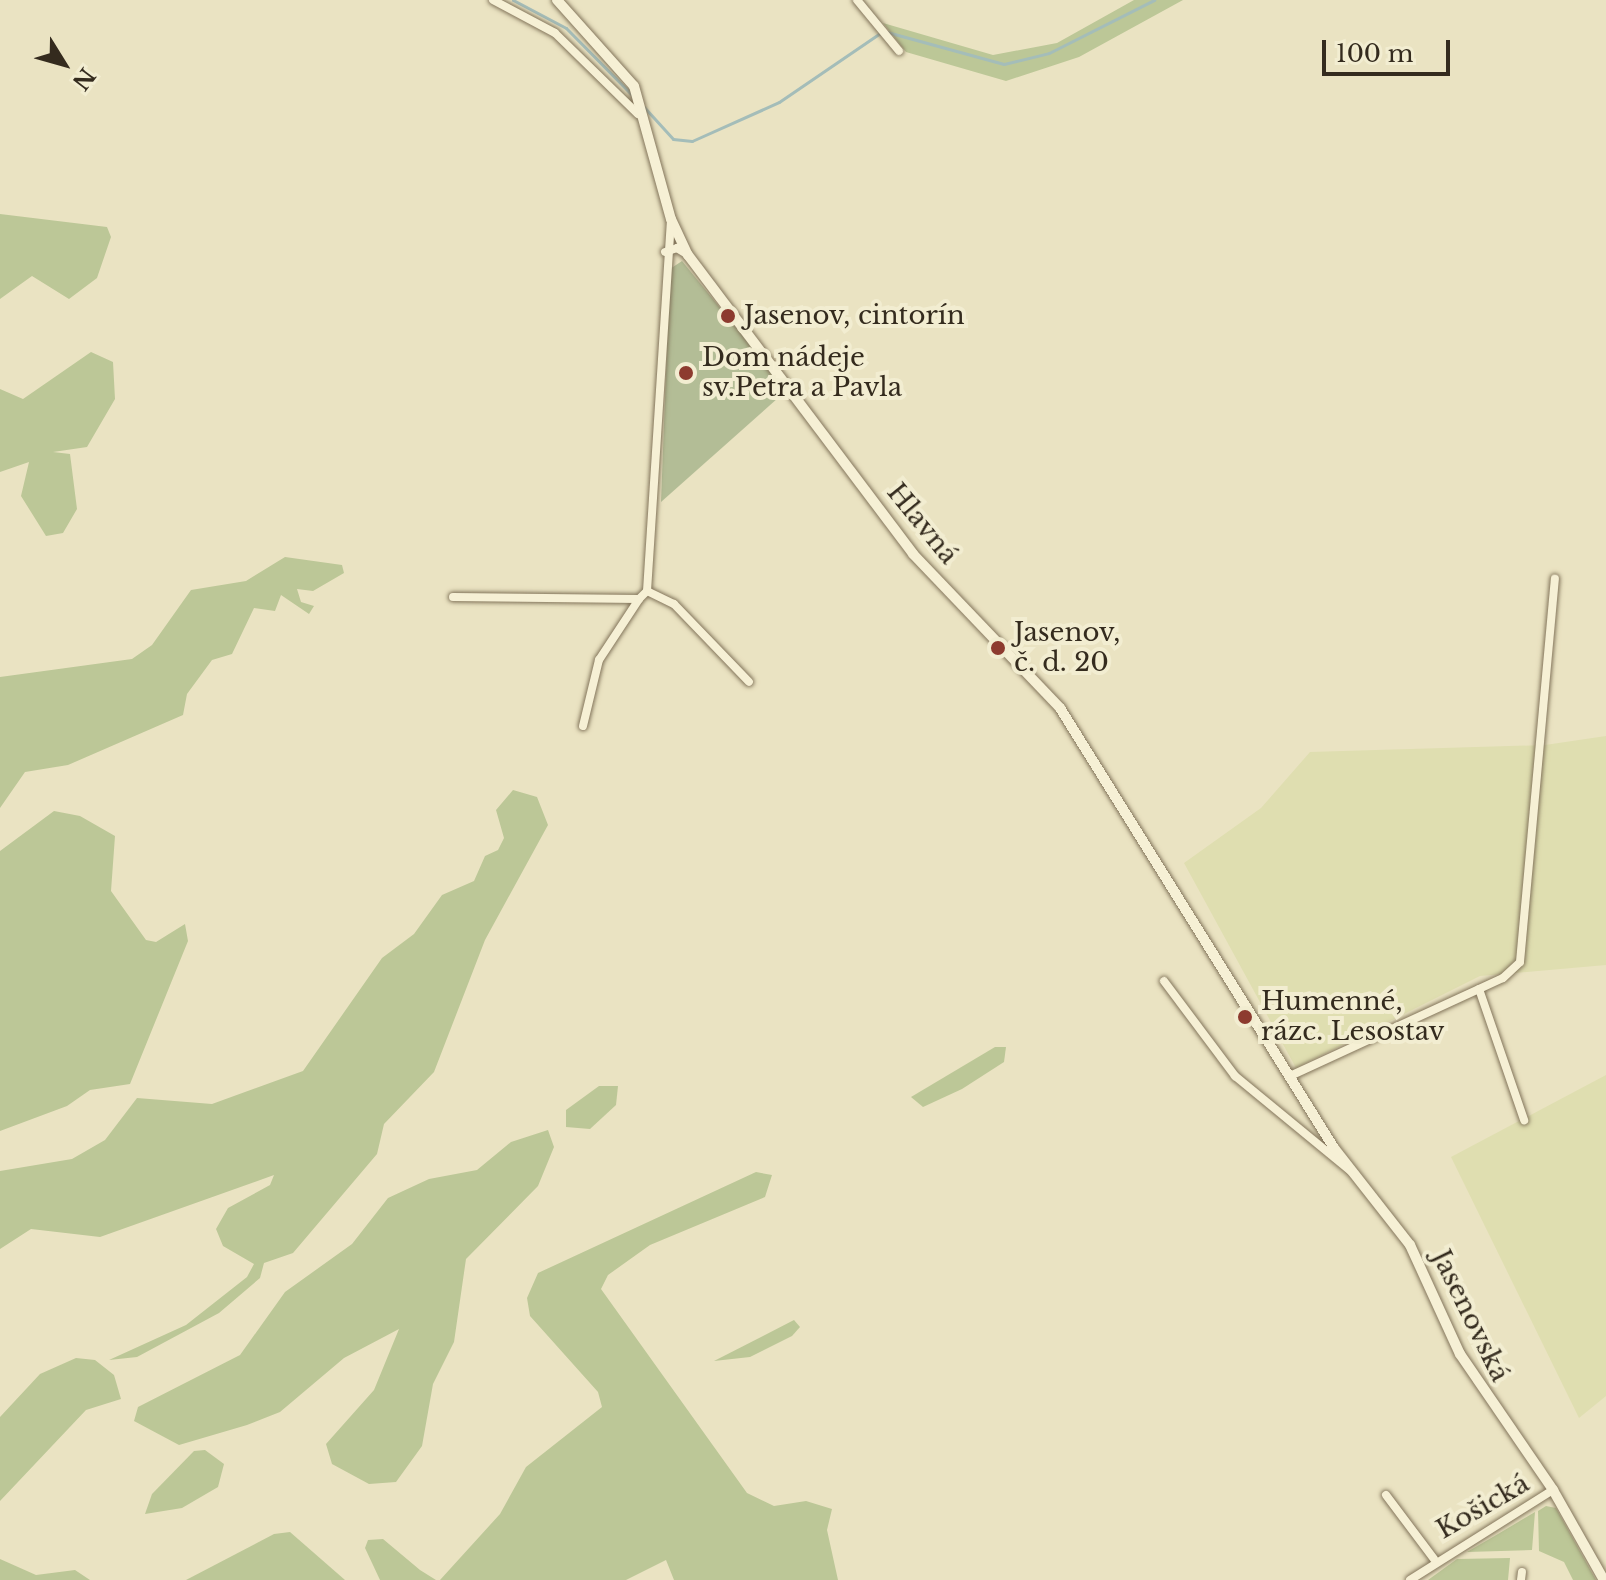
<!DOCTYPE html>
<html>
<head>
<meta charset="utf-8">
<style>
	body { margin:0 }
	#map { position:relative; width:1606px; height:1580px; overflow:hidden; background:#eae3c2; font-family:"Libre Baskerville",serif }
	div>[style] { position:absolute }
	.farmland>* { inset:0; background:#dfdeb0 }
	.green>* { inset:0; background:#bcc797 }
	.cemetery>* { inset:0; background:#b3bd96 }
	.stream>* { height:3px; margin:-1.5px; padding:0 1.5px; transform-origin:1.5px; border-radius:1.5px; background:#a4bdb9 }
	.roads { filter:drop-shadow(0 0 2px #83755b) drop-shadow(0 0 2px #83755b) }
	.minor>* { height:8px; margin:-4px; padding:0 4px; transform-origin:4px; border-radius:4px; background:#f6f0d5 }
	.tertiary>* { height:10px; margin:-5px; padding:0 5px; transform-origin:5px; border-radius:5px; background:#f6f0d5 }
	.dots>* { width:22px; height:22px; translate:-50% -50%; box-sizing:border-box; border:4px solid #f2edd1; border-radius:50% }
	span { translate:-50% -50%; white-space:nowrap; text-align:center; line-height:1.15; -webkit-text-stroke:8px #f2edd1; paint-order:stroke }
	.poi-label { font-size:26px; color:#342b1e }
	.left { translate:0 -50%; text-align:left }
	.street-label { font-size:26px; color:#342b1e }
	.north { position:absolute; left:24px; top:24px; width:80px; height:80px; -webkit-text-stroke:6px #f2edd1; paint-order:stroke; rotate:127deg; font-size:22px; font-weight:700; line-height:32px; text-align:center; color:#342b1e }
	.north::after { content:''; display:block; margin:auto; width:28px; height:36px; background:#342b1e; clip-path:polygon(50% 0,100% 100%,50% 72%,0 100%) }
	.scale { position:absolute; left:1322px; top:40px; width:128px; height:36px; box-sizing:border-box; border:4px solid #342b1e; border-top:0; padding-left:10px; font-size:24px; line-height:28px; white-space:nowrap; color:#342b1e; -webkit-text-stroke:6px #f2edd1; paint-order:stroke }
</style>
</head>
<body>
<div id="map">
	<div class="farmland">
		<div style="clip-path:polygon(1606px 736px,1606px 965px,1480px 976px,1296px 1068px,1184px 863px,1261px 808px,1310px 752px,1545px 745px)"></div>
		<div style="clip-path:polygon(1606px 1075px,1606px 1396px,1579px 1418px,1451px 1157px)"></div>
	</div>
	<div class="green">
		<div style="clip-path:polygon(1134px 0,1183px 0,1079px 57px,1006px 81px,906px 52px,883px 23px,993px 55px,1057px 43px)"></div>
		<div style="clip-path:polygon(0 214px,107px 227px,111px 237px,97px 278px,69px 299px,32px 276px,0 299px)"></div>
		<div style="clip-path:polygon(91px 352px,113px 362px,115px 399px,87px 447px,53px 452px,70px 454px,77px 509px,63px 533px,46px 536px,21px 496px,29px 462px,0 472px,0 389px,23px 399px)"></div>
		<div style="clip-path:polygon(285px 557px,342px 565px,344px 573px,313px 591px,297px 589px,301px 602px,314px 606px,309px 614px,281px 595px,275px 611px,254px 608px,232px 654px,212px 660px,187px 694px,183px 715px,68px 765px,25px 772px,0 808px,0 677px,132px 659px,152px 645px,191px 590px,246px 581px)"></div>
		<div style="clip-path:polygon(513px 790px,537px 797px,548px 825px,485px 940px,434px 1072px,384px 1124px,377px 1154px,293px 1253px,264px 1263px,260px 1278px,219px 1313px,137px 1357px,109px 1360px,186px 1325px,247px 1277px,254px 1264px,223px 1246px,216px 1229px,228px 1208px,270px 1185px,274px 1175px,100px 1237px,31px 1229px,0 1249px,0 1171px,72px 1159px,105px 1140px,137px 1098px,212px 1104px,303px 1071px,382px 958px,414px 934px,442px 895px,474px 881px,485px 856px,498px 850px,504px 838px,496px 810px)"></div>
		<div style="clip-path:polygon(54px 811px,80px 816px,115px 836px,111px 891px,146px 940px,156px 942px,185px 924px,188px 941px,130px 1084px,90px 1090px,67px 1106px,0 1131px,0 851px)"></div>
		<div style="clip-path:polygon(995px 1047px,1006px 1047px,1004px 1062px,962px 1089px,923px 1107px,911px 1097px)"></div>
		<div style="clip-path:polygon(599px 1086px,618px 1086px,616px 1105px,590px 1129px,566px 1127px,566px 1110px)"></div>
		<div style="clip-path:polygon(548px 1130px,554px 1147px,538px 1186px,466px 1259px,454px 1342px,433px 1384px,422px 1446px,396px 1482px,369px 1484px,332px 1464px,326px 1444px,374px 1390px,399px 1329px,344px 1358px,280px 1412px,247px 1425px,179px 1445px,134px 1421px,138px 1407px,240px 1355px,285px 1292px,352px 1244px,388px 1198px,429px 1179px,477px 1170px,511px 1142px)"></div>
		<div style="clip-path:polygon(756px 1172px,772px 1175px,765px 1197px,650px 1245px,608px 1275px,601px 1289px,747px 1493px,774px 1506px,806px 1501px,832px 1509px,827px 1530px,838px 1580px,674px 1580px,666px 1560px,626px 1580px,440px 1580px,500px 1514px,526px 1467px,602px 1407px,598px 1392px,530px 1316px,527px 1298px,538px 1273px)"></div>
		<div style="clip-path:polygon(794px 1320px,800px 1327px,792px 1336px,750px 1357px,714px 1361px)"></div>
		<div style="clip-path:polygon(76px 1358px,95px 1360px,114px 1375px,121px 1399px,86px 1410px,0 1501px,0 1417px,40px 1374px)"></div>
		<div style="clip-path:polygon(205px 1450px,224px 1464px,218px 1487px,182px 1508px,145px 1514px,152px 1494px,194px 1451px)"></div>
		<div style="clip-path:polygon(1546px 1506px,1556px 1508px,1596px 1580px,1573px 1580px,1564px 1562px,1539px 1551px,1538px 1511px)"></div>
		<div style="clip-path:polygon(1535px 1512px,1532px 1550px,1467px 1552px,1498px 1534px)"></div>
		<div style="clip-path:polygon(290px 1532px,345px 1580px,186px 1580px,274px 1534px)"></div>
		<div style="clip-path:polygon(383px 1539px,420px 1570px,436px 1580px,380px 1580px,365px 1548px,368px 1540px)"></div>
		<div style="clip-path:polygon(0 1559px,36px 1575px,75px 1570px,90px 1580px,0 1580px)"></div>
		<div style="clip-path:polygon(1457px 1559px,1510px 1558px,1508px 1580px,1428px 1580px)"></div>
	</div>
	<div class="cemetery">
		<div style="clip-path:polygon(682px 261px,787px 390px,661px 502px,670px 269px)"></div>
	</div>
	<div class="stream">
		<div style="left:513px;top:0;width:60px;rotate:27.8deg"></div>
		<div style="left:566px;top:28px;width:95px;rotate:45.4deg"></div>
		<div style="left:887px;top:32px;width:121px;rotate:15.3deg"></div>
		<div style="left:1004px;top:64px;width:46px;rotate:-13.7deg"></div>
		<div style="left:1049px;top:53px;width:118px;rotate:-26.8deg"></div>
		<div style="left:644px;top:107px;width:43px;rotate:47.8deg"></div>
		<div style="left:673px;top:139px;width:19px;rotate:6deg"></div>
		<div style="left:692px;top:141px;width:95px;rotate:-24.1deg"></div>
		<div style="left:779px;top:102px;width:122px;rotate:-34.3deg"></div>
	</div>
	<div class="roads">
		<div class="minor">
			<div style="left:493px;top:0;width:70px;rotate:28deg"></div>
			<div style="left:555px;top:33px;width:116px;rotate:44.3deg"></div>
			<div style="left:857px;top:0;width:66px;rotate:50.5deg"></div>
			<div style="left:665px;top:252px;width:13px;rotate:-18deg"></div>
			<div style="left:677px;top:248px;width:13px;rotate:32deg"></div>
			<div style="left:647px;top:591px;width:30px;rotate:26deg"></div>
			<div style="left:674px;top:604px;width:108px;rotate:46.1deg"></div>
			<div style="left:453px;top:597px;width:186px;rotate:0.6deg"></div>
			<div style="left:639px;top:599px;width:11px;rotate:-45deg"></div>
			<div style="left:647px;top:591px;width:372px;rotate:-86.3deg"></div>
			<div style="left:583px;top:726px;width:68px;rotate:-76.4deg"></div>
			<div style="left:599px;top:660px;width:73px;rotate:-56.7deg"></div>
			<div style="left:1164px;top:981px;width:119px;rotate:53.2deg"></div>
			<div style="left:1235px;top:1076px;width:151px;rotate:39.4deg"></div>
			<div style="left:1479px;top:989px;width:139px;rotate:71deg"></div>
			<div style="left:1290px;top:1076px;width:234px;rotate:-24.7deg"></div>
			<div style="left:1503px;top:978px;width:23px;rotate:-43deg"></div>
			<div style="left:1520px;top:962px;width:385px;rotate:-84.8deg"></div>
			<div style="left:1386px;top:1495px;width:80px;rotate:53.1deg"></div>
			<div style="left:1410px;top:1580px;width:169px;rotate:-32.2deg"></div>
			<div style="left:1521px;top:1580px;width:8px;rotate:-83deg"></div>
		</div>
		<div class="tertiary">
			<div style="left:557px;top:0;width:115px;rotate:48.2deg"></div>
			<div style="left:634px;top:86px;width:138px;rotate:74.5deg"></div>
			<div style="left:671px;top:219px;width:40px;rotate:65deg"></div>
			<div style="left:688px;top:255px;width:374px;rotate:53deg"></div>
			<div style="left:913px;top:554px;width:213px;rotate:46.3deg"></div>
			<div style="left:1060px;top:708px;width:518px;rotate:58.09deg"></div>
			<div style="left:1334px;top:1148px;width:123px;rotate:51.9deg"></div>
			<div style="left:1410px;top:1245px;width:120px;rotate:65.4deg"></div>
			<div style="left:1460px;top:1354px;width:165px;rotate:55.6deg"></div>
			<div style="left:1553px;top:1490px;width:103px;rotate:60.5deg"></div>
		</div>
	</div>
	<div class="dots">
		<div style="left:728px;top:316px;background:#8d3b2f"></div>
		<div style="left:686px;top:373px;background:#8d3b2f"></div>
		<div style="left:998px;top:648px;background:#8d3b2f"></div>
		<div style="left:1245px;top:1017px;background:#8d3b2f"></div>
	</div>
	<div class="poi-label">
		<span class="left" style="left:744px;top:316px">Jasenov, cintorín</span>
		<span class="left" style="left:702px;top:373px">Dom nádeje<br>sv.Petra a Pavla</span>
		<span class="left" style="left:1014px;top:648px">Jasenov,<br>č. d. 20</span>
		<span class="left" style="left:1261px;top:1017px">Humenné,<br>rázc. Lesostav</span>
	</div>
	<div class="street-label">
		<span style="left:922px;top:524px;rotate:51deg">Hlavná</span>
		<span style="left:1470px;top:1316px;rotate:64deg">Jasenovská</span>
		<span style="left:1483px;top:1507px;rotate:-30deg">Košická</span>
	</div>
	<div class="north">N</div>
	<div class="scale">100 m</div>
</div>
</body>
</html>
